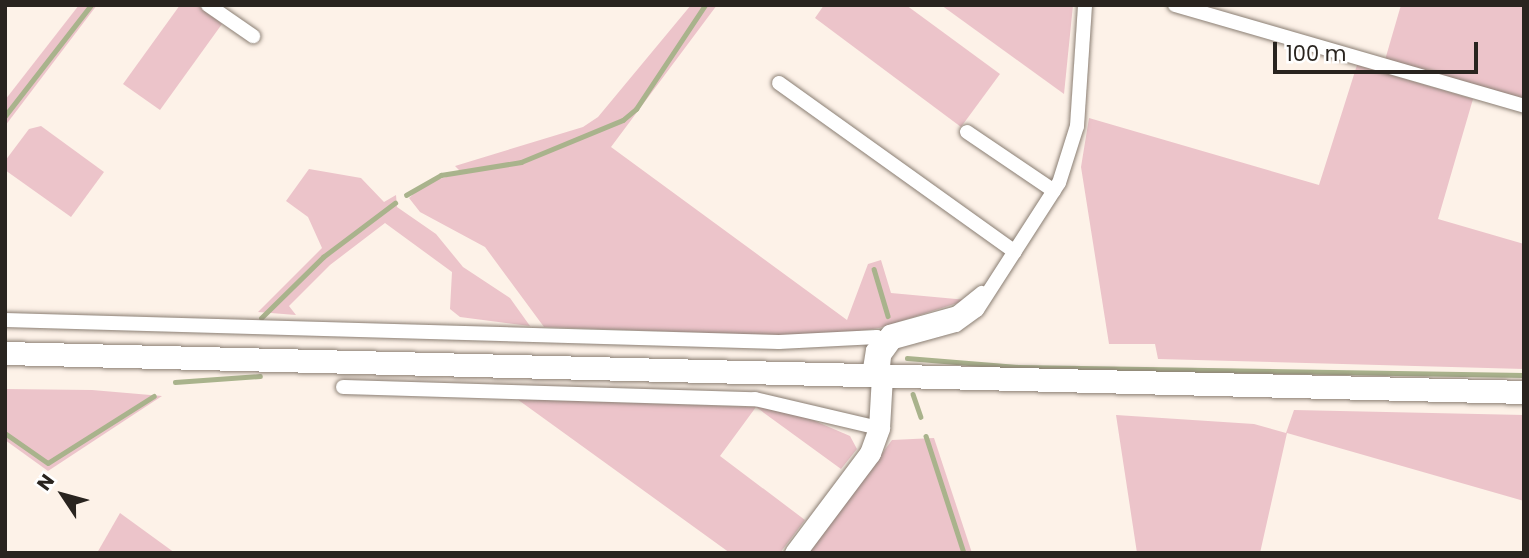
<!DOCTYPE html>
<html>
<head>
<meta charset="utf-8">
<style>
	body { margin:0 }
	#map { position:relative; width:1529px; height:558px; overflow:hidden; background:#fdf2e8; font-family:Poppins,sans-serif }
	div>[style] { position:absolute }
	.green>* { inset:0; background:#ecc4ca }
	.stream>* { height:4.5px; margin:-2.25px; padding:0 2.25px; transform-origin:2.25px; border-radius:2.25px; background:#a9b38c }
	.roads { filter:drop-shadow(0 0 2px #8a7e73) drop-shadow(0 0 2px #8a7e73) }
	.street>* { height:14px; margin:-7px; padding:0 7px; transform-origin:7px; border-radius:7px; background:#fff }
	.secondary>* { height:21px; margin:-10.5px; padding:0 10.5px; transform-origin:10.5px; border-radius:10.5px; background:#fff }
	.primary>* { height:23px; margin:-11.5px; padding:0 11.5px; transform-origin:11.5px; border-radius:11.5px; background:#fff }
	span { translate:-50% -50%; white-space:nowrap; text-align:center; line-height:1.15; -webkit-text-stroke:7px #fff; paint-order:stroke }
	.frame { position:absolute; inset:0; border:7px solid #29241f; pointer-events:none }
	.north { position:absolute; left:28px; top:460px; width:70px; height:70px; -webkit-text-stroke:5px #fff; paint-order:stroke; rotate:306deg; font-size:19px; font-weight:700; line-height:28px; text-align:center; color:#29241f }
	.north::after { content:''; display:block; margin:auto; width:24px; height:32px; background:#29241f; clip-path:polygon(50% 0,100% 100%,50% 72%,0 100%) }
	.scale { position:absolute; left:1273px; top:42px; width:205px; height:32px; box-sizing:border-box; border:4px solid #29241f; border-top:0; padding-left:9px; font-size:21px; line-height:24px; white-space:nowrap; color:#29241f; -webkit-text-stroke:5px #fff; paint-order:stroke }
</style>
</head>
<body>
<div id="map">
	<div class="green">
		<div style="clip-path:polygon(79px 5px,97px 5px,5px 126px,5px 100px)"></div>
		<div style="clip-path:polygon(180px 5px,197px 5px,222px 24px,160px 110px,123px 84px)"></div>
		<div style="clip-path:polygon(691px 5px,717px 5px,611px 147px,847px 320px,868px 264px,881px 260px,891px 293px,967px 300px,879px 328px,820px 337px,544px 327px,485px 247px,420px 212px,409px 198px,427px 182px,462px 173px,455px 166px,583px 127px,598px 117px)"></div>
		<div style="clip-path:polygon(824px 5px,906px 5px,1000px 74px,961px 127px,815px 18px)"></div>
		<div style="clip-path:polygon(941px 5px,1073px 5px,1064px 94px)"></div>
		<div style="clip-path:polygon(1401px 5px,1524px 5px,1524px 101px,1385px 60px)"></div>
		<div style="clip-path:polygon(1357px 65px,1473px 99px,1438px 219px,1524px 244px,1524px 369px,1158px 359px,1155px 344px,1109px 344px,1081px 167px,1089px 118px,1319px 185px)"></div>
		<div style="clip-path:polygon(41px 126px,104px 172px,71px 217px,5px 170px,5px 161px,29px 129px)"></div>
		<div style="clip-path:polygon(309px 169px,361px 178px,384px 202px,396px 195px,397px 207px,436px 234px,463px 267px,510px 298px,530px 326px,460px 317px,450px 309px,452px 272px,385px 223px,330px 265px,289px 306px,296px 315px,258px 312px,322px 248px,308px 217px,286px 201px)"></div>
		<div style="clip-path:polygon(5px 389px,92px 390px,162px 396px,48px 471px,5px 440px)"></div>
		<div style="clip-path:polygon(517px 399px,756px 407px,794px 412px,850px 436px,857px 449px,841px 469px,756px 407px,720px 456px,805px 520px,780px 553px,730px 553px)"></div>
		<div style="clip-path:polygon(1294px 410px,1524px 415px,1524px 501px,1287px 433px,1260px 553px,1137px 553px,1116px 415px,1254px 424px,1286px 433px)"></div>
		<div style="clip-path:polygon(934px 438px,972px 553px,809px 553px,892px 440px)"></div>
		<div style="clip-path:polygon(120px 513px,175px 553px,97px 553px)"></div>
	</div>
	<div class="stream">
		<div style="left:5px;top:116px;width:140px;rotate:-52.2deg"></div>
		<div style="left:406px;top:195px;width:40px;rotate:-29.7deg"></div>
		<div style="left:441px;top:175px;width:81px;rotate:-9.2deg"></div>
		<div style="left:521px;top:162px;width:110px;rotate:-22.4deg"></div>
		<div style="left:623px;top:120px;width:17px;rotate:-40deg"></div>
		<div style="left:636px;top:109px;width:125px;rotate:-56.4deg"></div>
		<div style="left:874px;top:269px;width:49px;rotate:73.4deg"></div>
		<div style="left:261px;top:318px;width:87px;rotate:-44.5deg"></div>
		<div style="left:323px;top:257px;width:90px;rotate:-36.9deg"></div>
		<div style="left:907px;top:358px;width:111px;rotate:4.6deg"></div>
		<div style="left:1018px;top:367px;width:506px;rotate:0.91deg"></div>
		<div style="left:175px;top:382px;width:85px;rotate:-4deg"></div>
		<div style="left:913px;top:394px;width:24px;rotate:71deg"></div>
		<div style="left:5px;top:433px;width:52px;rotate:34.9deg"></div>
		<div style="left:48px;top:463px;width:125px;rotate:-32.3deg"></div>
		<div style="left:926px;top:436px;width:123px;rotate:72deg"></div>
	</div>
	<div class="roads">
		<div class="street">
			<div style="left:208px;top:5px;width:55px;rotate:34.6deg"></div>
			<div style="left:1175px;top:5px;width:363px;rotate:16.1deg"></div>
			<div style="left:779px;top:83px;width:290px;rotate:35.6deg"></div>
			<div style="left:967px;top:132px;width:105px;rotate:34.1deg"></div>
			<div style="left:5px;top:320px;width:774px;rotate:1.63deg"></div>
			<div style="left:779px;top:342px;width:98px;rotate:-2.9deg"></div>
			<div style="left:877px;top:337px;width:16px;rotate:30deg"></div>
			<div style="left:869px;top:375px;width:25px;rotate:-81deg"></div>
			<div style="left:873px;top:350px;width:24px;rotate:-48deg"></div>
			<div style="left:889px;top:332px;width:71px;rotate:-15.6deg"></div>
			<div style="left:957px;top:313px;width:32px;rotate:-39deg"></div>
			<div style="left:882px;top:376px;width:20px;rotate:-84deg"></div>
			<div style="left:884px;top:356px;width:17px;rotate:-54deg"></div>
			<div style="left:894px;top:342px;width:64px;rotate:-15.3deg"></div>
			<div style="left:956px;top:325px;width:26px;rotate:-36deg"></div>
			<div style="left:977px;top:310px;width:151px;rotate:-57.2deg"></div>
			<div style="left:1059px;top:183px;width:60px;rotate:-72.5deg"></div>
			<div style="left:1077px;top:126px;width:121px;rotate:-86.2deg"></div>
			<div style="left:343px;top:387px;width:412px;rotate:1.7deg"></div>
			<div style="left:755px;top:399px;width:127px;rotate:13.2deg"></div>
		</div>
		<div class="secondary">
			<div style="left:795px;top:553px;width:125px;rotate:-53.1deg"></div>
			<div style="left:870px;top:453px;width:27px;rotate:-70deg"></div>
			<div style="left:879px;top:428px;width:52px;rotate:-86.7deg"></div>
		</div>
		<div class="primary">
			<div style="left:5px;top:353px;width:1520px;rotate:1.47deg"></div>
		</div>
	</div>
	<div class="frame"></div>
	<div class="north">N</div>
	<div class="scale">100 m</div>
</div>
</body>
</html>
